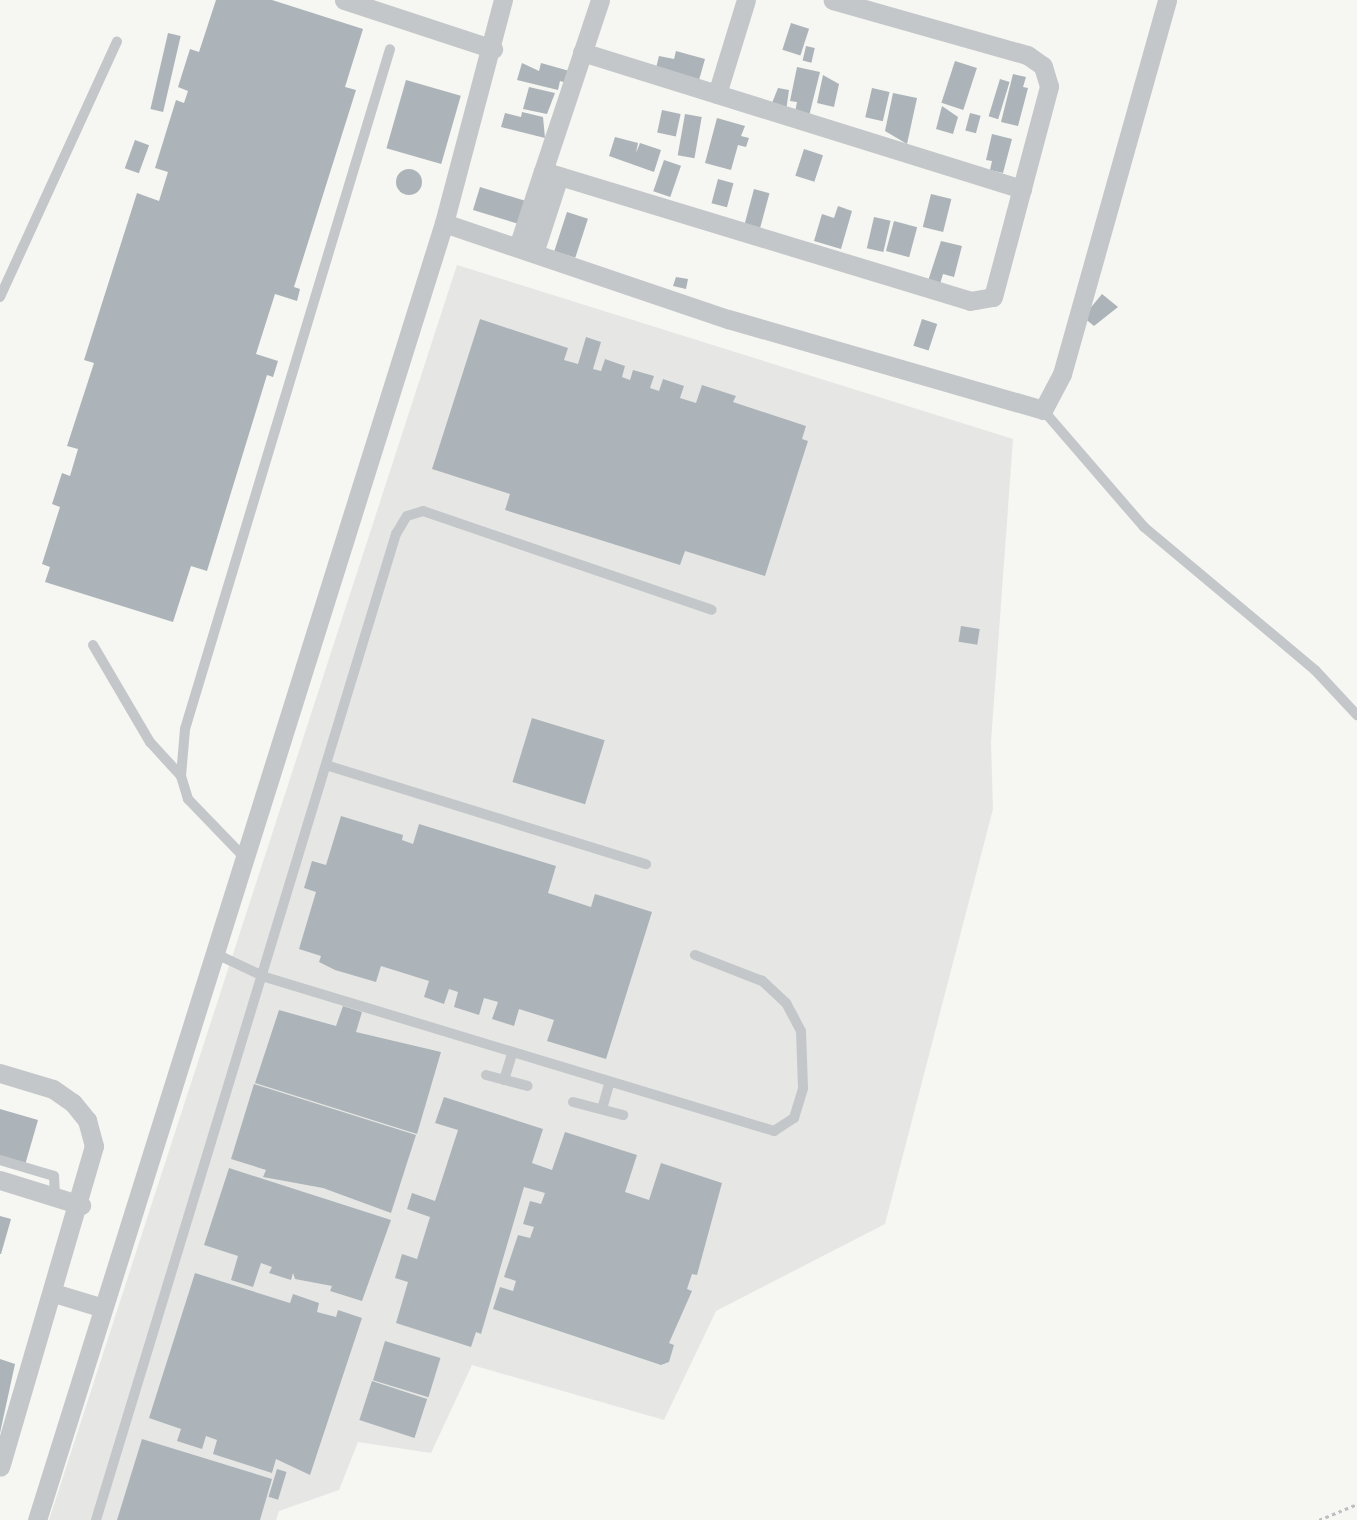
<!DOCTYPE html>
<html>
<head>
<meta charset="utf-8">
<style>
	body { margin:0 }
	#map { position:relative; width:1357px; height:1520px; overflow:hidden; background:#f6f6f2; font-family:"Exo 2",sans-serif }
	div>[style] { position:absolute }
	.built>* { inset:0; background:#e6e7e5 }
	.building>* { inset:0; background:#acb4b9; transform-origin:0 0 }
	.round { border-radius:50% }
	.path>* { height:2.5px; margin-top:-1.25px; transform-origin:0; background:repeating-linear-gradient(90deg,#bcbfc1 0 3.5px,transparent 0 7px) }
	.lane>* { height:10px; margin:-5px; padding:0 5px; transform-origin:5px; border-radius:5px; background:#c3c7ca }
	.street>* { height:19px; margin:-9.5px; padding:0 9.5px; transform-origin:9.5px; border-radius:9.5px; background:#c3c7ca }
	span { translate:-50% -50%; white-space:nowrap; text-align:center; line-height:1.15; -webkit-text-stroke:7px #fff; paint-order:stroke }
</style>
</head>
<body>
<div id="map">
	<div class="built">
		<div style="clip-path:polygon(457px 265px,1013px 439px,991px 742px,993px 809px,885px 1224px,716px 1311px,664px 1420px,472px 1365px,431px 1453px,358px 1442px,339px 1490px,279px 1511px,276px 1520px,49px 1520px)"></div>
	</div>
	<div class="building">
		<div style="clip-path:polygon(216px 0,272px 0,363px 29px,345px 87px,356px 90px,294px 287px,300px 289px,297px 301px,275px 294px,256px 354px,278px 361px,273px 377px,267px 375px,207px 571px,191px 566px,173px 622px,45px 582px,50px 567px,42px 564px,60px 507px,52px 504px,62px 473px,70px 476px,78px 449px,67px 446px,94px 363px,84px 360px,137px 193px,159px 201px,168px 172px,155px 168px,176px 100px,184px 103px,188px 91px,178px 87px,190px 49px,199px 52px)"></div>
		<div style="left:791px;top:23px;width:19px;height:28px;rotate:18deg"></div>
		<div style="left:168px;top:33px;width:13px;height:78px;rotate:13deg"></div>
		<div style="left:806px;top:46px;width:9px;height:15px;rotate:13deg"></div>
		<div style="clip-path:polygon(676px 51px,705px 59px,699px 80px,656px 68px,659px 56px,674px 59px)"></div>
		<div style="left:955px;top:61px;width:23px;height:44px;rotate:18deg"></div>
		<div style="clip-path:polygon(522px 63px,539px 71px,541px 63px,573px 72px,570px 84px,560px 81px,558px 90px,517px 80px)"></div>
		<div style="clip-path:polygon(797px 67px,820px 72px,809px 116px,795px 112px,797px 102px,790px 101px)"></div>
		<div style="clip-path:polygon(1013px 74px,1026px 77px,1023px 87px,1028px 88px,1018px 126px,1001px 122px)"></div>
		<div style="clip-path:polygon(823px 75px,839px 84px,834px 107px,817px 103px)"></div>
		<div style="left:1000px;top:79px;width:10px;height:39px;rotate:17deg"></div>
		<div style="left:406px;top:80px;width:57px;height:71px;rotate:16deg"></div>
		<div style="clip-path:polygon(529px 87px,555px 93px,547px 114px,523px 109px)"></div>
		<div style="clip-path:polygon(778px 88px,789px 90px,786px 111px,770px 108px)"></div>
		<div style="left:872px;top:88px;width:18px;height:30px;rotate:13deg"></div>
		<div style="clip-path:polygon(893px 93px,917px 98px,907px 144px,885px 131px)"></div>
		<div style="clip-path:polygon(942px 106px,958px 117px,953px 134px,936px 129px)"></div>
		<div style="left:662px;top:110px;width:19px;height:23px;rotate:12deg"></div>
		<div style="clip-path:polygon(522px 112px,543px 117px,545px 138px,501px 127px,505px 113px,521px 117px)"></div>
		<div style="left:970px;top:113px;width:11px;height:18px;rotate:15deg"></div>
		<div style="left:685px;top:114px;width:17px;height:42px;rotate:10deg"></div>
		<div style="clip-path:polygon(717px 118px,745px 126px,741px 136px,749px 138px,746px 147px,738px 145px,731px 170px,705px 163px)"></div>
		<div style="clip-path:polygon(992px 134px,1012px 139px,1003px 173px,990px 170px,992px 161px,986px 160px)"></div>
		<div style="clip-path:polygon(615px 137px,638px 143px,636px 153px,640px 143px,661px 150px,654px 172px,609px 156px)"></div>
		<div style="left:135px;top:140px;width:15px;height:30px;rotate:20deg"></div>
		<div style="left:804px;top:149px;width:20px;height:28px;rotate:18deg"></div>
		<div style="left:664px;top:160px;width:18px;height:33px;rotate:19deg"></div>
		<div class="round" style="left:396px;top:169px;width:26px;height:26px"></div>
		<div style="left:718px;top:179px;width:16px;height:25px;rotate:15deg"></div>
		<div style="left:480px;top:187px;width:48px;height:24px;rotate:17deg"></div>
		<div style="left:754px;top:189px;width:16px;height:38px;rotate:15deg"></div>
		<div style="left:931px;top:194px;width:21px;height:34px;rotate:14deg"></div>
		<div style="clip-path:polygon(838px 206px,852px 211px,841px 249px,814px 241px,822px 214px,834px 218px)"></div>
		<div style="left:567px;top:212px;width:22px;height:41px;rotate:18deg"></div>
		<div style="left:874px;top:217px;width:17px;height:32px;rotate:13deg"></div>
		<div style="left:894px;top:221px;width:24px;height:31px;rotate:15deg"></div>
		<div style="clip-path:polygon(941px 241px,962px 246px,954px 277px,943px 274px,940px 284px,928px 281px)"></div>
		<div style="clip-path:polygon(676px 277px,688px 279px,686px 289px,673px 286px)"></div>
		<div style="clip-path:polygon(1102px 294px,1118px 307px,1094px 326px,1083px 317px)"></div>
		<div style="clip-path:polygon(480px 319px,568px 348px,564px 360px,578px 364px,586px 337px,601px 342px,593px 369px,601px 371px,605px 359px,625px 366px,622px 377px,630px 380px,633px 370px,654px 376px,650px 388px,659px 391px,663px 379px,684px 386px,680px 398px,696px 403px,702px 385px,736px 396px,733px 402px,806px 426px,802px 439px,808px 441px,765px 576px,685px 551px,680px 565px,505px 510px,510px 494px,432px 469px)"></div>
		<div style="left:922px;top:319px;width:16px;height:28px;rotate:18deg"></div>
		<div style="left:961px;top:626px;width:19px;height:16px;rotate:9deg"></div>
		<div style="left:532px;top:718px;width:76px;height:67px;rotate:17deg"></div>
		<div style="clip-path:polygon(341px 816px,403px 835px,402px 840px,413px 844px,419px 824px,556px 866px,548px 893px,591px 907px,595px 894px,652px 912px,606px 1059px,547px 1041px,554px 1020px,519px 1009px,514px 1026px,492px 1019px,498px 1002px,484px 998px,479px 1015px,454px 1007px,458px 992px,449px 989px,444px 1004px,424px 997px,429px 981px,381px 966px,376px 982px,335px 970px,319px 962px,321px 956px,299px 949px,316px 892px,304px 888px,312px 861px,326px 865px)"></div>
		<div style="clip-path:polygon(343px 1006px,362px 1012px,356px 1032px,441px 1052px,417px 1134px,255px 1083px,279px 1010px,336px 1026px)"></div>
		<div style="clip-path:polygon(254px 1084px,416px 1135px,391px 1213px,323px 1188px,263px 1177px,266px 1170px,231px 1159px)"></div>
		<div style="clip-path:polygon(444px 1097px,543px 1129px,532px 1163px,552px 1170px,565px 1132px,637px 1155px,625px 1192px,649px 1200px,661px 1163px,722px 1183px,697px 1275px,692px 1274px,687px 1289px,692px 1291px,669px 1343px,674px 1345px,669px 1362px,661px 1365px,493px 1309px,500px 1287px,513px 1291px,516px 1281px,504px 1277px,518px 1235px,530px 1238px,534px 1227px,523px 1224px,530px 1201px,541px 1204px,545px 1193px,524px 1187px,481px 1334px,476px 1332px,471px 1347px,396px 1323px,408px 1282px,395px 1278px,402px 1254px,417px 1259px,430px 1217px,407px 1209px,412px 1193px,435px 1201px,458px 1130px,435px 1123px)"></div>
		<div style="clip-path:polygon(0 1109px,38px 1120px,25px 1165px,0 1157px)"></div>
		<div style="clip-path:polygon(229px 1168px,391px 1220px,362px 1301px,330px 1291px,332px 1286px,295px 1279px,293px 1273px,291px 1280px,269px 1273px,272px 1267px,261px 1263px,253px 1287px,231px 1280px,238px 1256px,204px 1245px)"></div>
		<div style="clip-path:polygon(0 1216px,11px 1219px,1px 1254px,0 1254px)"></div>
		<div style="clip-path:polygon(195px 1273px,290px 1303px,293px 1294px,319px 1303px,317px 1312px,336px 1317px,338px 1310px,362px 1318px,310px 1475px,276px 1459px,272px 1473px,213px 1454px,217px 1440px,206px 1436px,202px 1449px,177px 1441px,181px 1429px,149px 1418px)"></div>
		<div style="left:385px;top:1341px;width:58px;height:41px;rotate:17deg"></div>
		<div style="clip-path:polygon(0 1359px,15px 1364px,0 1433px)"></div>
		<div style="left:372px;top:1381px;width:58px;height:41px;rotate:18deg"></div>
		<div style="clip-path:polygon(142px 1439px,272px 1479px,260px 1520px,117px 1520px)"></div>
		<div style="left:277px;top:1469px;width:10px;height:29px;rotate:17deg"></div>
	</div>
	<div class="path">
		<div style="left:1319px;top:1520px;width:41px;rotate:-22.8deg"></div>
	</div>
	<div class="lane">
		<div style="left:0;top:297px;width:281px;rotate:-65.4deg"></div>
		<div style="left:1043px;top:410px;width:155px;rotate:49.2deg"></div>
		<div style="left:1144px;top:527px;width:223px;rotate:39.9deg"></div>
		<div style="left:1315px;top:670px;width:62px;rotate:47deg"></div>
		<div style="left:93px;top:645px;width:113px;rotate:59.6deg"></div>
		<div style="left:150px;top:742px;width:46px;rotate:47.6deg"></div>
		<div style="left:329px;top:766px;width:332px;rotate:17.2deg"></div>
		<div style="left:242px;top:855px;width:78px;rotate:-134deg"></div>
		<div style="left:188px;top:799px;width:24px;rotate:-107deg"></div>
		<div style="left:181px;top:776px;width:47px;rotate:-85.1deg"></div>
		<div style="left:185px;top:729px;width:710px;rotate:-73.22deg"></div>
		<div style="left:214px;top:953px;width:56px;rotate:25.2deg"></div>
		<div style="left:265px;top:977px;width:532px;rotate:16.83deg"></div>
		<div style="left:774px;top:1131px;width:24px;rotate:-33deg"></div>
		<div style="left:794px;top:1118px;width:31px;rotate:-73deg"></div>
		<div style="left:803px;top:1088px;width:57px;rotate:-92deg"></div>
		<div style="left:801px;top:1031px;width:32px;rotate:-118deg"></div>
		<div style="left:786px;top:1003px;width:33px;rotate:-137deg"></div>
		<div style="left:762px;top:981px;width:72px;rotate:-158.8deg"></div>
		<div style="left:486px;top:1075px;width:43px;rotate:14.7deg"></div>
		<div style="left:504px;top:1080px;width:27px;rotate:-73deg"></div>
		<div style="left:573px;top:1102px;width:52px;rotate:14.6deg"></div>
		<div style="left:602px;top:1109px;width:25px;rotate:-74deg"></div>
		<div style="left:0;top:1160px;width:56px;rotate:16.5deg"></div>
		<div style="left:54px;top:1176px;width:21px;rotate:87deg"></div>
		<div style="left:96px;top:1520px;width:1031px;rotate:-73.08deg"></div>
		<div style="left:396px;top:534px;width:21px;rotate:-59deg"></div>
		<div style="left:407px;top:516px;width:17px;rotate:-17deg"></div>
		<div style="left:423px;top:511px;width:305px;rotate:18.9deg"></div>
	</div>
	<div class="street">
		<div style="left:344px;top:0;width:157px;rotate:18.2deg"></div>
		<div style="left:600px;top:0;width:180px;rotate:108.4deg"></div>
		<div style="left:543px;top:171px;width:446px;rotate:16.9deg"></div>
		<div style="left:970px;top:301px;width:23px;rotate:-10deg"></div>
		<div style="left:993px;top:297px;width:218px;rotate:-75.1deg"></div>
		<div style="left:1049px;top:86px;width:21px;rotate:-107deg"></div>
		<div style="left:1043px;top:66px;width:19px;rotate:-145deg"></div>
		<div style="left:1027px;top:55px;width:202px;rotate:-164.2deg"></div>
		<div style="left:582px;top:52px;width:461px;rotate:17.3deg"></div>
		<div style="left:717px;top:94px;width:98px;rotate:-72.9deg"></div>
		<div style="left:444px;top:223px;width:300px;rotate:18.7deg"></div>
		<div style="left:728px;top:319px;width:328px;rotate:16.1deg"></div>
		<div style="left:1043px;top:410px;width:41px;rotate:-62.2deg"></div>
		<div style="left:1062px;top:374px;width:388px;rotate:-74.3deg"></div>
		<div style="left:518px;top:247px;width:80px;rotate:-71.8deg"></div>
		<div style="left:534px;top:253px;width:81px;rotate:-72deg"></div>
		<div style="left:0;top:1073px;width:55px;rotate:16.8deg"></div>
		<div style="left:53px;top:1089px;width:24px;rotate:35deg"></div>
		<div style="left:73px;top:1103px;width:22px;rotate:51deg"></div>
		<div style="left:87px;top:1120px;width:27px;rotate:75deg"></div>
		<div style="left:94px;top:1146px;width:334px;rotate:106.3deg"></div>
		<div style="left:0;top:1180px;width:85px;rotate:17.2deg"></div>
		<div style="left:54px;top:1293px;width:51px;rotate:17deg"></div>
		<div style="left:37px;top:1520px;width:1359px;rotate:-72.58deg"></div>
		<div style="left:444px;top:223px;width:231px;rotate:-75.2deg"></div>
	</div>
</div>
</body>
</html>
